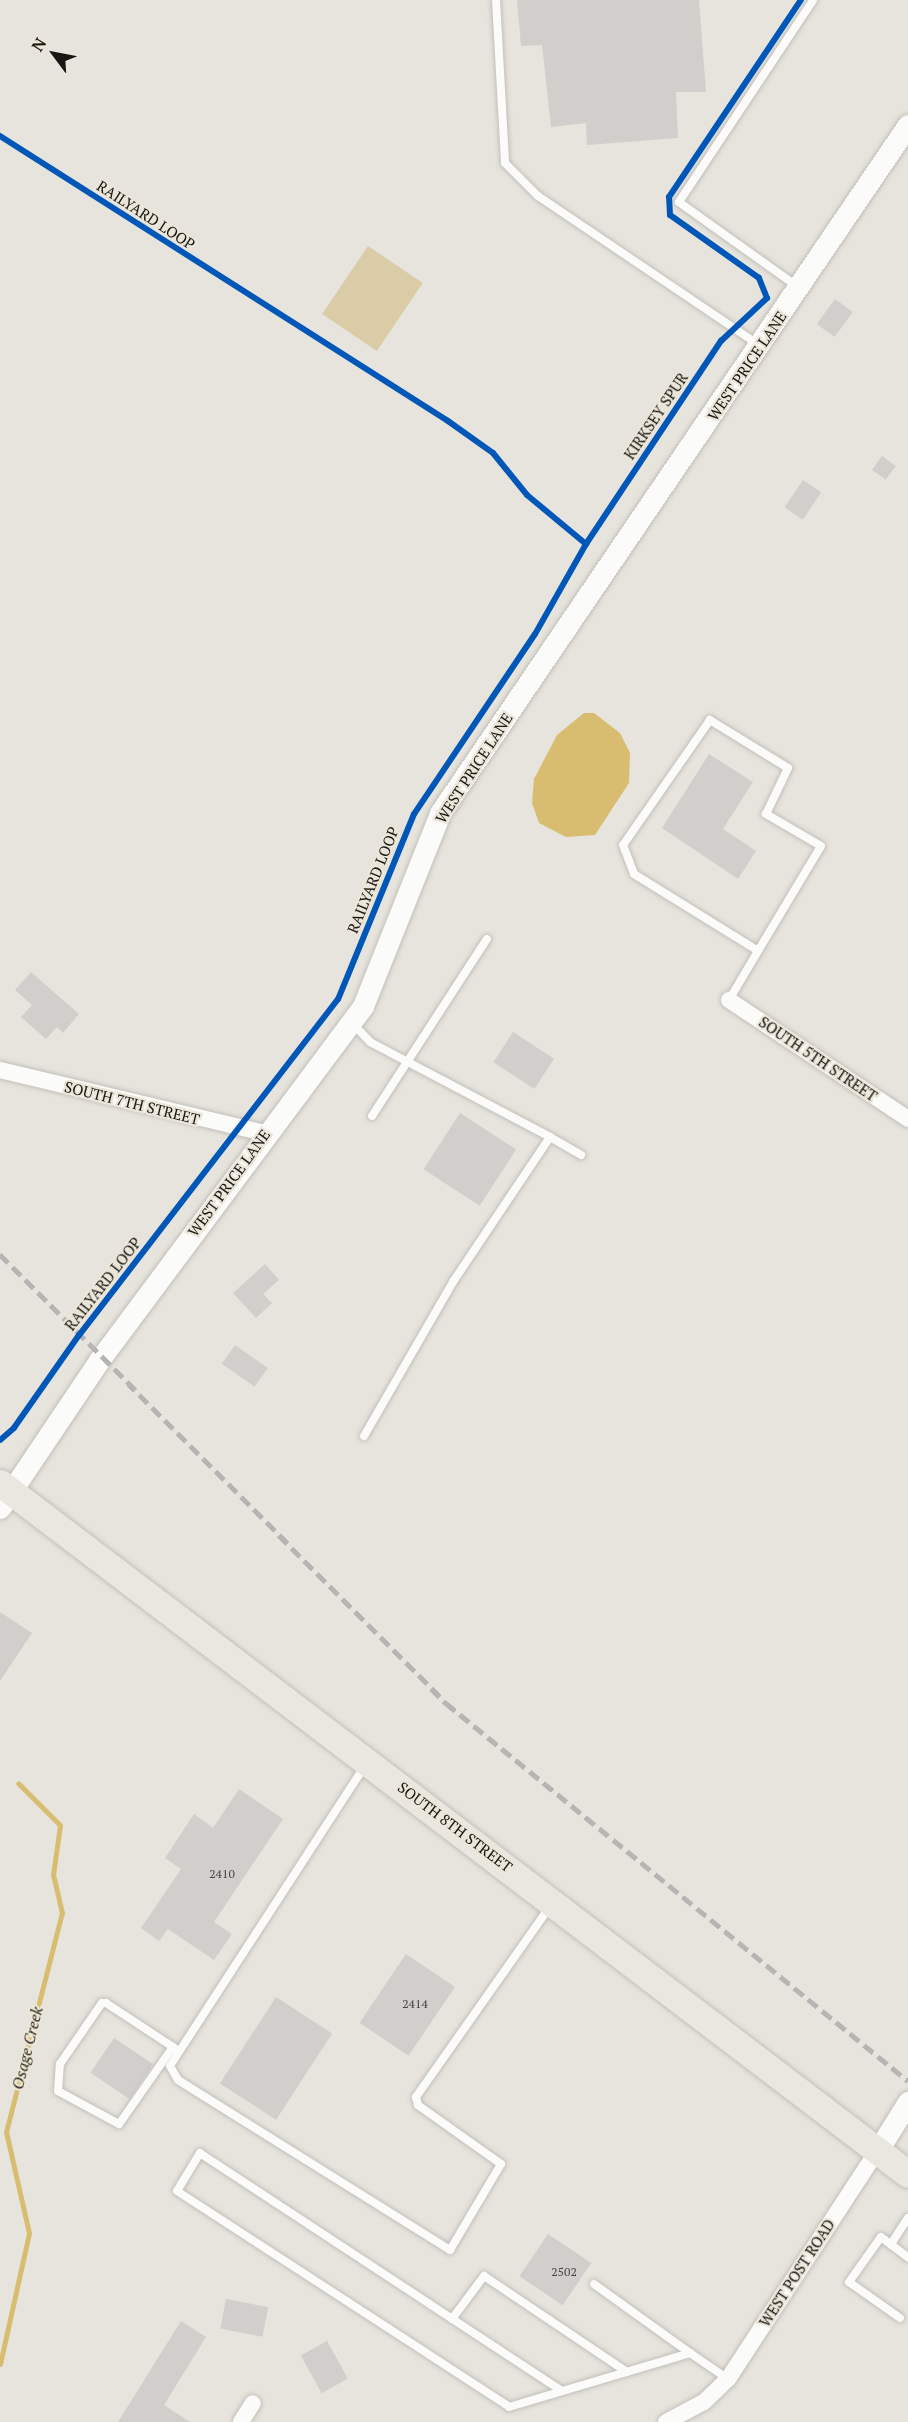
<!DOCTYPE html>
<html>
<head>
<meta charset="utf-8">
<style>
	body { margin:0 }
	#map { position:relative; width:908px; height:2422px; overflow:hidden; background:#e7e4dd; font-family:"PT Serif",serif }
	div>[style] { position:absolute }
	.green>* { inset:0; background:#dacca7; transform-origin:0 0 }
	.water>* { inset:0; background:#d8bd70 }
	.stream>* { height:5px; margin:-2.5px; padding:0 2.5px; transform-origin:2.5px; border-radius:2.5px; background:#d8bd70 }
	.building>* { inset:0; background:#d1cecc; transform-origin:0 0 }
	.roads { filter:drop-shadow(0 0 2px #c2c0ba) drop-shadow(0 0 2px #c2c0ba) }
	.service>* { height:8px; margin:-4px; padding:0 4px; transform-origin:4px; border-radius:4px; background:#fbfbfa }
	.minor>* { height:16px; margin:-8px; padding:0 8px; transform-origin:8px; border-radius:8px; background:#fbfbfa }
	.tertiary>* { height:21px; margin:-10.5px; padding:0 10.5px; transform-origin:10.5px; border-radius:10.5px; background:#fbfbfa }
	.primary>* { height:27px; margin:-13.5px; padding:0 13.5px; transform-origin:13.5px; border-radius:13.5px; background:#eae7e0 }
	.rail>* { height:4.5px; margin-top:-2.25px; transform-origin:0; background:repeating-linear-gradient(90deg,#b6b5b3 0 12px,transparent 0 18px) }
	.cycleway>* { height:6px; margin:-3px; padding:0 3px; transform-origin:3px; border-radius:3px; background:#0057b8 }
	span { translate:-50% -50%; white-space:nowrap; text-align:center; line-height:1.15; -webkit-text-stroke:4.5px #ebe6d9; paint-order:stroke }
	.number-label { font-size:12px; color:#464440 }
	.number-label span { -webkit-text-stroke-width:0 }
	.street-label { font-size:15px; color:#181612 }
	.water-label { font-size:16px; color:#322b18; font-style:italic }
	.north { position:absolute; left:24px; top:24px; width:60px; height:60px; -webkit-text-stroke:4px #ebe6d9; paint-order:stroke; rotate:302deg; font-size:16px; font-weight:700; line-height:24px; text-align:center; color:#181612 }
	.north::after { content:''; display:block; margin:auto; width:21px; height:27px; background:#181612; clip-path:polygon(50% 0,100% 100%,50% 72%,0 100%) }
</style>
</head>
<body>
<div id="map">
	<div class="green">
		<div style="left:368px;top:246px;width:66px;height:82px;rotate:34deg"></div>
	</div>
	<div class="water">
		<div style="clip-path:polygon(584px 713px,594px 713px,620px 733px,630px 753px,629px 783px,595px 835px,566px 837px,539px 823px,532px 803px,534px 779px,557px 735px)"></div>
	</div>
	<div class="stream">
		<div style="left:0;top:2364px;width:134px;rotate:-77.5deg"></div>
		<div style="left:29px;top:2233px;width:104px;rotate:-102.8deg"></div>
		<div style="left:6px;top:2132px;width:226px;rotate:-75.7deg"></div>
		<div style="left:62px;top:1913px;width:39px;rotate:-103deg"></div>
		<div style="left:53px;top:1875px;width:50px;rotate:-82deg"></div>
		<div style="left:60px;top:1825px;width:59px;rotate:-135deg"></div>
	</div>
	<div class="building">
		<div style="clip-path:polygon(517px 0,699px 0,706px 92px,676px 92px,678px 138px,587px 145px,586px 123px,551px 127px,542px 45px,521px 46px)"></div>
		<div style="left:835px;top:299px;width:22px;height:31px;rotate:36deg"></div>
		<div style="left:882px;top:456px;width:17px;height:17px;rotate:36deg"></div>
		<div style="left:803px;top:480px;width:22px;height:33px;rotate:34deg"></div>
		<div style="clip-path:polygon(709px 754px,753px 782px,723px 829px,756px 851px,738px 879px,662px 828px)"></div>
		<div style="clip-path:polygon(31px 972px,79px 1014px,63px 1033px,57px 1027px,46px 1039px,21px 1017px,32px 1005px,15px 990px)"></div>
		<div style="left:513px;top:1032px;width:49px;height:36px;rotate:33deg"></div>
		<div style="left:460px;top:1113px;width:67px;height:67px;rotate:33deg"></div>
		<div style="clip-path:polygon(265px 1264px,279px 1280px,263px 1294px,272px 1303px,256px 1318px,233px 1293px)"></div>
		<div style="left:235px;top:1345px;width:40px;height:23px;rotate:35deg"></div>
		<div style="clip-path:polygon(0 1612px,32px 1633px,0 1681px)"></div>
		<div style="clip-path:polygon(239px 1789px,283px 1819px,214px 1922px,232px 1934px,214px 1960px,168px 1929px,159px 1941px,141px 1928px,181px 1869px,165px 1858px,194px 1814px,213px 1828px)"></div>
		<div style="left:406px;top:1954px;width:59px;height:83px;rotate:34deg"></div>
		<div style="left:276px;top:1997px;width:67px;height:103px;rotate:33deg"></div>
		<div style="left:114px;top:2038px;width:47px;height:42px;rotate:34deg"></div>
		<div style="left:548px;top:2234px;width:52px;height:51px;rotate:34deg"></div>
		<div style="left:226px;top:2299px;width:43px;height:30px;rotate:11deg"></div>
		<div style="clip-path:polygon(181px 2321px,206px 2337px,164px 2405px,190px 2422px,118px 2422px)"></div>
		<div style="left:327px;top:2341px;width:43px;height:30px;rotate:61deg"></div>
	</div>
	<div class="roads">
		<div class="service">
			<div style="left:496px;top:0;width:163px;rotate:86.8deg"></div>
			<div style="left:505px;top:163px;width:47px;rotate:45deg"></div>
			<div style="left:538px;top:196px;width:267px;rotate:34deg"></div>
			<div style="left:798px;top:287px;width:146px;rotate:-144.5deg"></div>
			<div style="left:679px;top:202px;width:242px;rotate:-56.4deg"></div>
			<div style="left:729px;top:1000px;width:57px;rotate:-59.4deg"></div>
			<div style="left:758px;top:951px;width:122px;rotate:-59deg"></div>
			<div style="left:821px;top:846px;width:64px;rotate:-149.8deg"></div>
			<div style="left:766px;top:814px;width:51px;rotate:-64.4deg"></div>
			<div style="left:788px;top:768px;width:92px;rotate:-148.4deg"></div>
			<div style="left:710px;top:720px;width:152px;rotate:124.8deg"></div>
			<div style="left:623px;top:845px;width:31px;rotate:69deg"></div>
			<div style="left:634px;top:874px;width:146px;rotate:31.8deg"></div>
			<div style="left:351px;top:1022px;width:28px;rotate:46deg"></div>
			<div style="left:370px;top:1042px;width:204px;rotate:27.8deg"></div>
			<div style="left:550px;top:1137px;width:174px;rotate:123.8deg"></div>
			<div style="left:453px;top:1282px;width:178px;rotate:120deg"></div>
			<div style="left:372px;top:1116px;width:211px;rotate:-57deg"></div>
			<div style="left:550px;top:1137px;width:36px;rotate:30deg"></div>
			<div style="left:366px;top:1764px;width:360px;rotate:123deg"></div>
			<div style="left:170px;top:2066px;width:16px;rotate:60deg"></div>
			<div style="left:178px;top:2080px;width:321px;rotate:32deg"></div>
			<div style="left:450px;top:2250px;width:100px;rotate:-59.3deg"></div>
			<div style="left:501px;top:2164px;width:102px;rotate:-144.6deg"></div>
			<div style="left:418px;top:2105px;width:8px;rotate:-104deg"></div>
			<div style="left:416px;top:2097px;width:233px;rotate:-54.9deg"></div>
			<div style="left:173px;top:2047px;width:94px;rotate:125deg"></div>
			<div style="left:119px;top:2124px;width:69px;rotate:-151.6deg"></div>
			<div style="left:58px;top:2091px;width:27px;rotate:-86deg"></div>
			<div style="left:60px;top:2064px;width:74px;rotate:-55.5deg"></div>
			<div style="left:102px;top:2003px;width:4px"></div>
			<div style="left:106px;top:2003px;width:87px;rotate:33.3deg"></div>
			<div style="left:891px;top:2244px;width:31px;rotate:-57deg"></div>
			<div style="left:594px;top:2284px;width:118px;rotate:35.7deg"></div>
			<div style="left:900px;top:2318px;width:62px;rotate:-144.8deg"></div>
			<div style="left:849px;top:2282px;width:55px;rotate:-54.6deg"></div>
			<div style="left:881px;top:2237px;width:34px;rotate:37deg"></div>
			<div style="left:452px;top:2319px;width:54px;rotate:-53.3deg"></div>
			<div style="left:484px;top:2276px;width:172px;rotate:33.9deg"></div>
			<div style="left:562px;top:2391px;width:433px;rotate:-146.7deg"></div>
			<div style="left:200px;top:2153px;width:44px;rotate:121.2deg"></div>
			<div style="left:177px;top:2191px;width:396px;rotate:33deg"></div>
			<div style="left:509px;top:2407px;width:189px;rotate:-16.6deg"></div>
			<div style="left:690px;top:2353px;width:46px;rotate:34.4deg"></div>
		</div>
		<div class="minor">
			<div style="left:729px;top:1000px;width:215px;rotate:33.6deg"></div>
			<div style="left:0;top:1070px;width:272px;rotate:13.4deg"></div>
			<div style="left:241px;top:2422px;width:22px;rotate:-58deg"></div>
			<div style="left:666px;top:2422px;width:43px;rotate:-27.8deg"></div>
			<div style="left:704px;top:2402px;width:33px;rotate:-44deg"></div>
			<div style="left:728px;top:2379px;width:274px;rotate:-56.8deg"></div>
		</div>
		<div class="tertiary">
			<div style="left:0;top:1508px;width:179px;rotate:-56.1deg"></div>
			<div style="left:100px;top:1359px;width:440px;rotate:-53.3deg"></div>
			<div style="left:363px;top:1006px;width:208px;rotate:-68.2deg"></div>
			<div style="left:440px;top:813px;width:832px;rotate:-55.78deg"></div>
			<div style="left:878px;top:2150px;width:57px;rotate:-58deg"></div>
		</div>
		<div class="primary">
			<div style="left:0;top:1483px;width:1141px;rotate:37.27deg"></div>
		</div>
	</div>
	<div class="rail">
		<div style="left:0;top:1254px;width:633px;rotate:45.19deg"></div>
		<div style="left:446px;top:1703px;width:597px;rotate:39.29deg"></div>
	</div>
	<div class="cycleway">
		<div style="left:0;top:136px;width:531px;rotate:32.46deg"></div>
		<div style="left:448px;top:421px;width:55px;rotate:35.4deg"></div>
		<div style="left:493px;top:453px;width:54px;rotate:51deg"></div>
		<div style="left:527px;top:495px;width:77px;rotate:39.7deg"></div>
		<div style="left:586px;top:544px;width:103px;rotate:119.5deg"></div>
		<div style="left:535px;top:634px;width:217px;rotate:123.9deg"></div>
		<div style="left:414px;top:814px;width:200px;rotate:112.3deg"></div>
		<div style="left:338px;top:999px;width:424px;rotate:127.6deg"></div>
		<div style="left:79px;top:1335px;width:113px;rotate:125deg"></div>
		<div style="left:14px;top:1428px;width:18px;rotate:139deg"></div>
		<div style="left:586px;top:544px;width:244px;rotate:-56.4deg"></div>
		<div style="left:721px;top:341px;width:63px;rotate:-43.1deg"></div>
		<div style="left:767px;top:298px;width:22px;rotate:-112deg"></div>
		<div style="left:759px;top:278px;width:109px;rotate:-144.7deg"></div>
		<div style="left:670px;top:215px;width:18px;rotate:-93deg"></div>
		<div style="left:669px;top:197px;width:237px;rotate:-56.2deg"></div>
	</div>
	<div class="number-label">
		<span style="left:222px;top:1874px">2410</span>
		<span style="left:415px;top:2004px">2414</span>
		<span style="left:564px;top:2272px">2502</span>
	</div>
	<div class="street-label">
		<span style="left:146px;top:215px;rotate:33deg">RAILYARD LOOP</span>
		<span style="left:747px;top:366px;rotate:-56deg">WEST PRICE LANE</span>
		<span style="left:656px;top:416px;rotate:-56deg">KIRKSEY SPUR</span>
		<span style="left:474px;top:768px;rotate:-57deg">WEST PRICE LANE</span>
		<span style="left:373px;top:880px;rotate:-68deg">RAILYARD LOOP</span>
		<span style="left:818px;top:1059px;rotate:34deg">SOUTH 5TH STREET</span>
		<span style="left:132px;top:1103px;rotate:14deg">SOUTH 7TH STREET</span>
		<span style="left:229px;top:1183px;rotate:-54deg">WEST PRICE LANE</span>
		<span style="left:103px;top:1284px;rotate:-52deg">RAILYARD LOOP</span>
		<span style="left:455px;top:1827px;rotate:37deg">SOUTH 8TH STREET</span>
		<span style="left:797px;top:2273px;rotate:-57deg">WEST POST ROAD</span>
	</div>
	<div class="water-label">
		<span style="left:27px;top:2048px;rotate:-76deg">Osage Creek</span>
	</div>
	<div class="north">N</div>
</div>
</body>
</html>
